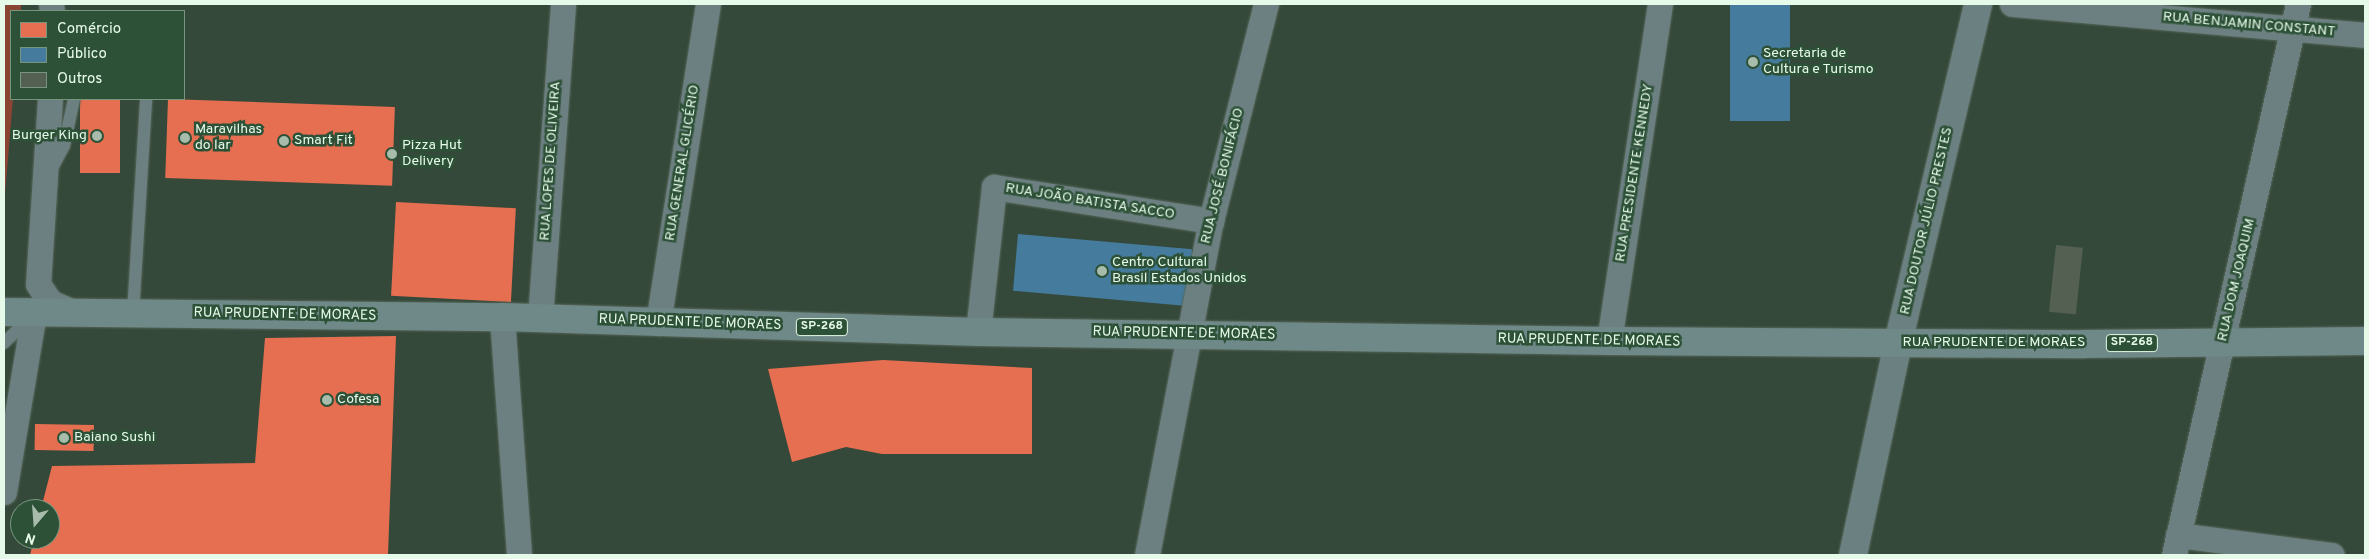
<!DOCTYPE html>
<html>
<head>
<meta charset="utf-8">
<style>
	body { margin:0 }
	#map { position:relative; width:2369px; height:559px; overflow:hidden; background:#35493a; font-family:Overpass,sans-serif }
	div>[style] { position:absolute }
	.green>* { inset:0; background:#8a4434 }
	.shops>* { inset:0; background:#e76f51; transform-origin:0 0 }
	.public>* { inset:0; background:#457b9d; transform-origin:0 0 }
	.building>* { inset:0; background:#536052; transform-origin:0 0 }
	.roads { filter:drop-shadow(0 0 1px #56675a) drop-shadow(0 0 1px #56675a) }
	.service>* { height:12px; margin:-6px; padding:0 6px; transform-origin:6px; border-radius:6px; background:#6c7f81 }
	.minor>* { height:25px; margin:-12.5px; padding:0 12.5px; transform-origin:12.5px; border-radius:12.5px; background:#6c7f81 }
	.secondary>* { height:28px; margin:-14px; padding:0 14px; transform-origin:14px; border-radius:14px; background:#6b8080 }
	.primary>* { height:28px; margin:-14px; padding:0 14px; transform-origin:14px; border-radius:14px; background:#6f8888 }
	.dots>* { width:14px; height:14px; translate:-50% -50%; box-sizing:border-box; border:2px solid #2d5137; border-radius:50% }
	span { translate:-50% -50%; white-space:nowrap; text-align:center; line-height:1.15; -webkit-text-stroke:5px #2d5137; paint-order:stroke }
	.shield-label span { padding:1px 4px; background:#2d5137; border:1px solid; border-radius:4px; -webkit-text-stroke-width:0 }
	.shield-label { font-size:12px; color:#e6faea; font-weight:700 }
	.street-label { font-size:14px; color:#e6faea }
	.poi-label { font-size:14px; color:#e6faea }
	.left { translate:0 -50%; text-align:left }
	.right { translate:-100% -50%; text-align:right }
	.frame { position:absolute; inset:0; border:5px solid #e6faea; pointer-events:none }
	.legend { position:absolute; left:10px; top:10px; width:175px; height:90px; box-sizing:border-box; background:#2d5137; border:1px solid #77957f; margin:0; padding:6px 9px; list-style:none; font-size:15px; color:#e6faea }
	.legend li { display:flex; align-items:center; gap:10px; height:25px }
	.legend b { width:25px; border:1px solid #77957f }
	.north { position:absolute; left:10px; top:499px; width:50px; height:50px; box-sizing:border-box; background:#2d5137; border:1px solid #77957f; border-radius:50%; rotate:198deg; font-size:14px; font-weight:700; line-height:20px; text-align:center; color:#e6faea }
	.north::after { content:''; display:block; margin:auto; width:18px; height:22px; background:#a8bcac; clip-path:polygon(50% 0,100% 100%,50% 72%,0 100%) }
</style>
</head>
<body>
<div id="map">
	<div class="green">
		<div style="clip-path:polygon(4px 4px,21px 4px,21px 11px,11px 11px,13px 99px,4px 206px)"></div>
	</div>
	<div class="shops">
		<div style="left:80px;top:99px;width:40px;height:74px"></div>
		<div style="left:168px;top:99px;width:227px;height:79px;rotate:2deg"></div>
		<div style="left:396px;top:202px;width:120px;height:94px;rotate:3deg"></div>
		<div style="clip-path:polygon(396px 336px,388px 555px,30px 555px,34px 539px,50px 539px,50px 509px,41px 509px,52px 466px,255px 463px,265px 338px)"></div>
		<div style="clip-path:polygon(883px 360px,1032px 368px,1032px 454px,882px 454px,846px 447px,792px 462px,768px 369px)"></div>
		<div style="left:35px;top:424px;width:59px;height:26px;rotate:1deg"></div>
	</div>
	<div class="public">
		<div style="left:1730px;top:4px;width:60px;height:117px"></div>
		<div style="left:1018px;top:234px;width:175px;height:57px;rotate:5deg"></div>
	</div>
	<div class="building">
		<div style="left:2056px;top:245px;width:27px;height:67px;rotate:6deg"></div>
	</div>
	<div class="roads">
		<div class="service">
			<div style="left:49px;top:174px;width:32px;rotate:-62deg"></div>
			<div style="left:64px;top:146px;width:48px;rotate:-78deg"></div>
			<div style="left:133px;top:314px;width:215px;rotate:-86.5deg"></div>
			<div style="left:4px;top:343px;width:35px;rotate:-44deg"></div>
		</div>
		<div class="minor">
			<div style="left:51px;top:4px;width:7px;rotate:82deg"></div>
			<div style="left:2012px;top:4px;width:354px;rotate:5deg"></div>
			<div style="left:50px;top:99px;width:185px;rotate:93.7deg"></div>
			<div style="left:38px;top:284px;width:22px;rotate:56deg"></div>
			<div style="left:50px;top:302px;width:28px;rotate:23deg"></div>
			<div style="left:502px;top:317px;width:239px;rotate:85.9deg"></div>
			<div style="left:540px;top:318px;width:315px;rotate:-85.8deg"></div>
			<div style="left:658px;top:323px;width:323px;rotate:-81.1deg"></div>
			<div style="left:978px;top:332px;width:146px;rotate:-83.7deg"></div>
			<div style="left:994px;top:187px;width:220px;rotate:8.9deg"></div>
			<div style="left:1609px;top:341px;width:341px;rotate:-81.4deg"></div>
			<div style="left:4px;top:492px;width:182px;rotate:-80.5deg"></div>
			<div style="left:2178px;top:535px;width:155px;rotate:7.4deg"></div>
			<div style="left:1147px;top:555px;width:340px;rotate:-79.2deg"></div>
			<div style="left:1211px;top:221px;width:224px;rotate:-75.8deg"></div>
			<div style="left:2174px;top:555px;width:565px;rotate:-77.32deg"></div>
		</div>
		<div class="secondary">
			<div style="left:1853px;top:555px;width:217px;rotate:-78deg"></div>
			<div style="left:1898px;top:343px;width:348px;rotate:-76.7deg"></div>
		</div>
		<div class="primary">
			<div style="left:4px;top:312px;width:498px;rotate:0.6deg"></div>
			<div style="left:502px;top:317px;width:476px;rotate:1.8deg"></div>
			<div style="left:978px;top:332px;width:631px;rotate:0.82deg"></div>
			<div style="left:1609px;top:341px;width:475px;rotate:0.4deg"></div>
			<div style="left:2084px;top:344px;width:281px;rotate:-0.6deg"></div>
		</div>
	</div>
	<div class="dots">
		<div style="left:1753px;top:62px;background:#a8bcac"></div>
		<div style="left:97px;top:136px;background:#a8bcac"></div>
		<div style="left:185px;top:138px;background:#a8bcac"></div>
		<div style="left:284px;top:141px;background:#a8bcac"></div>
		<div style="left:392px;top:154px;background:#a8bcac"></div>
		<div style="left:1102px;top:271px;background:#a8bcac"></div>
		<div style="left:327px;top:400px;background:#a8bcac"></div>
		<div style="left:64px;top:438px;background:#a8bcac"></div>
	</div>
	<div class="shield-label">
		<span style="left:822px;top:327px">SP-268</span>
		<span style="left:2132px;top:343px">SP-268</span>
	</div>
	<div class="street-label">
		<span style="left:2249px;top:25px;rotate:5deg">RUA BENJAMIN CONSTANT</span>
		<span style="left:551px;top:161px;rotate:-86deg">RUA LOPES DE OLIVEIRA</span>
		<span style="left:683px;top:163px;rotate:-81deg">RUA GENERAL GLICÉRIO</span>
		<span style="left:1635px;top:173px;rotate:-81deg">RUA PRESIDENTE KENNEDY</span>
		<span style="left:1223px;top:176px;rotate:-76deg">RUA JOSÉ BONIFÁCIO</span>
		<span style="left:1090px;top:202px;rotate:9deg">RUA JOÃO BATISTA SACCO</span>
		<span style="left:1927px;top:221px;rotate:-77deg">RUA DOUTOR JÚLIO PRESTES</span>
		<span style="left:2237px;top:280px;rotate:-77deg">RUA DOM JOAQUIM</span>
		<span style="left:285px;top:315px;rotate:1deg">RUA PRUDENTE DE MORAES</span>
		<span style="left:690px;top:323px;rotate:2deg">RUA PRUDENTE DE MORAES</span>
		<span style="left:1184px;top:334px;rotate:1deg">RUA PRUDENTE DE MORAES</span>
		<span style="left:1589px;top:341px;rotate:1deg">RUA PRUDENTE DE MORAES</span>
		<span style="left:1994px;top:343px">RUA PRUDENTE DE MORAES</span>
	</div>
	<div class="poi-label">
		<span class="left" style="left:1763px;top:62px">Secretaria de<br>Cultura e Turismo</span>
		<span class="left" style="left:195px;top:138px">Maravilhas<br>do lar</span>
		<span class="right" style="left:87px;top:136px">Burger King</span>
		<span class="left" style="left:294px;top:141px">Smart Fit</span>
		<span class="left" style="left:402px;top:154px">Pizza Hut<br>Delivery</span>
		<span class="left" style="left:1112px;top:271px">Centro Cultural<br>Brasil Estados Unidos</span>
		<span class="left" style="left:337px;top:400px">Cofesa</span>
		<span class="left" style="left:74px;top:438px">Baiano Sushi</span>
	</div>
	<div class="frame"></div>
	<ul class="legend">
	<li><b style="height:14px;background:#e76f51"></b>Comércio</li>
	<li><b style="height:14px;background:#457b9d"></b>Público</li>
	<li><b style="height:14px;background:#536052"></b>Outros</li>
	</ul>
	<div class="north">N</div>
</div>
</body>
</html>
